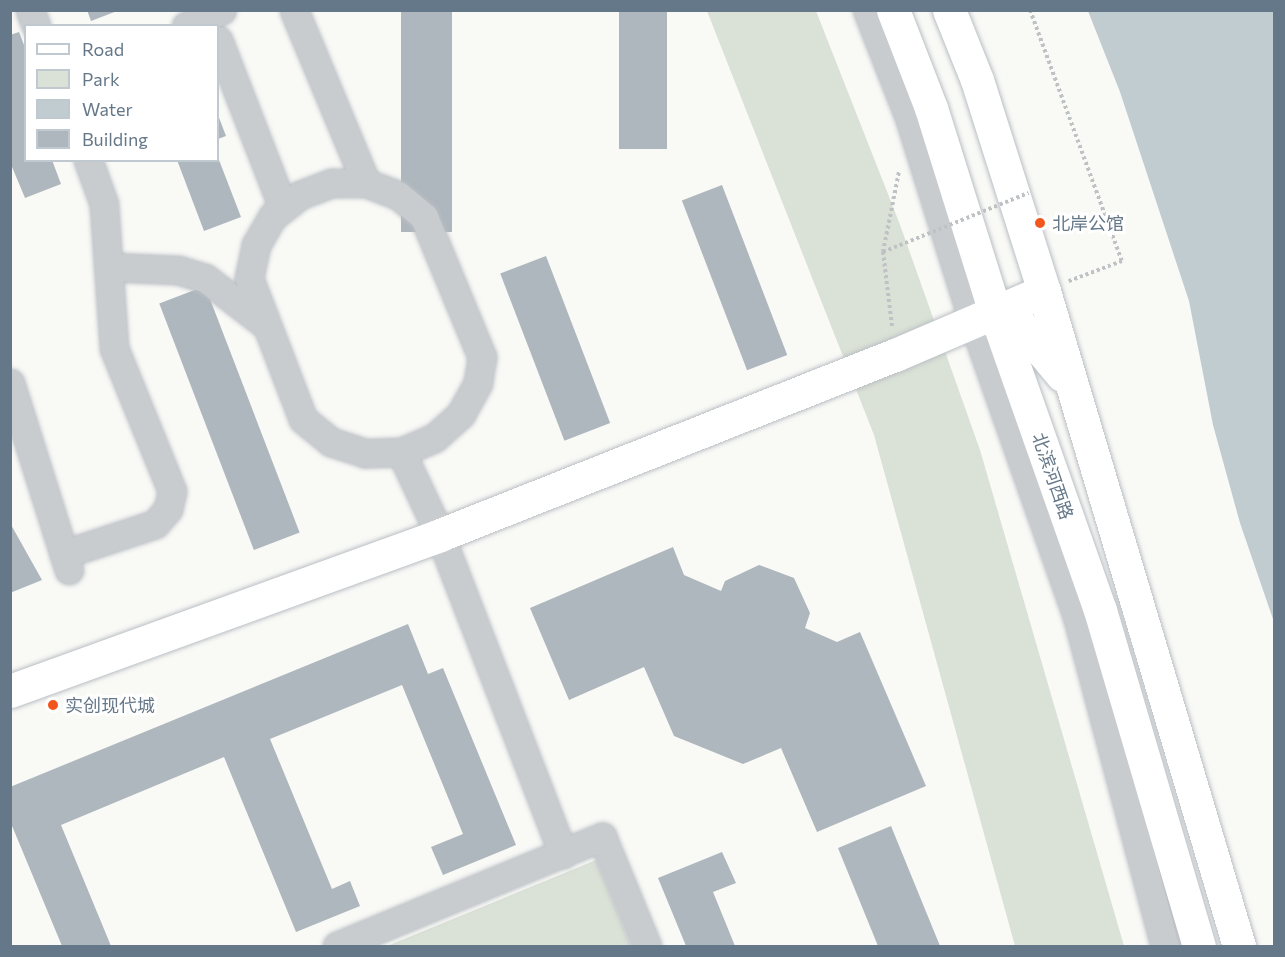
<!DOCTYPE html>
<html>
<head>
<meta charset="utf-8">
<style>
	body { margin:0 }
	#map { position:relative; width:1285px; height:957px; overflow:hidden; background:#f9f9f6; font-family:Commissioner,"Noto Sans SC",sans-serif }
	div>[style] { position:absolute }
	.green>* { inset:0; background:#dae1d6 }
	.water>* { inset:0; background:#c1ccd1 }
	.building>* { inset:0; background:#aeb7bd; transform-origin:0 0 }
	.path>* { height:4px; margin-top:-2px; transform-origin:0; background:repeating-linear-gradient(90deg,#bfc2c4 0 3px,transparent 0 6px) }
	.roads { filter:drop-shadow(0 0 2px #babfc4) drop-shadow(0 0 2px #babfc4) }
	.street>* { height:27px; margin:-13.5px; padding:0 13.5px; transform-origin:13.5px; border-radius:13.5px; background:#c8cccf }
	.secondary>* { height:33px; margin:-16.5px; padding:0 16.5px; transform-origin:16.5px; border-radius:16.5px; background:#fff }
	.primary>* { height:33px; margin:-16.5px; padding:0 16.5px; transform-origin:16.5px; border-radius:16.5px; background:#fff }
	.path-bridge>* { height:4px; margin-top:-2px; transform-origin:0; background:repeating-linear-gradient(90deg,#bfc2c4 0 3px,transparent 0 6px) }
	.dots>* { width:16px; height:16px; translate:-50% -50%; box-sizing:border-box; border:3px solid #fff; border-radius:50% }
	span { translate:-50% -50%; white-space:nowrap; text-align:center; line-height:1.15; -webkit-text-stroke:6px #fff; paint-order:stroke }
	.poi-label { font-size:18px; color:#657889 }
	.left { translate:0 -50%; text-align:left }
	.street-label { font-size:18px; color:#657889 }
	.frame { position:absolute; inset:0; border:12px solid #657889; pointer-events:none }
	.legend { position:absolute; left:24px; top:24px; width:195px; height:138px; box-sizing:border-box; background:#fff; border:2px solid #c1c9d0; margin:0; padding:8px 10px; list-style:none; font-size:18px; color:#657889 }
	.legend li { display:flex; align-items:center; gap:12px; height:30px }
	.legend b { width:30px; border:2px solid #c1c9d0 }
</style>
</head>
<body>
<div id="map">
	<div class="green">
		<div style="clip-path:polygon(707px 11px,816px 11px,899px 222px,980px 450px,1124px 946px,1015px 946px,874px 435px)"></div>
		<div style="clip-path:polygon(596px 860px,631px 946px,387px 946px)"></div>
	</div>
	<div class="water">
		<div style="clip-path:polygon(1088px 11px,1274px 11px,1274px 622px,1240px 523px,1213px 425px,1189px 301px,1120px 92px)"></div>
	</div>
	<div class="building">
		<div style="clip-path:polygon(87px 10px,117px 10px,117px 11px,91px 21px)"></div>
		<div style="left:401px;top:10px;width:51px;height:222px"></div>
		<div style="left:619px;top:10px;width:48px;height:139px"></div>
		<div style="clip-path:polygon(19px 32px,26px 50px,26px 160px,52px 160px,61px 184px,25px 198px,10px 162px,10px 35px)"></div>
		<div style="clip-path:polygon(218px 115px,226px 136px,218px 139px)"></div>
		<div style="clip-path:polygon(177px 160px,219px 160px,241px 217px,204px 231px)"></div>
		<div style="left:722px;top:185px;width:182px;height:43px;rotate:69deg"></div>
		<div style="left:546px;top:256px;width:179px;height:49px;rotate:69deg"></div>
		<div style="left:205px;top:286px;width:264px;height:49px;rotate:69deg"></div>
		<div style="clip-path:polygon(10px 523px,42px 580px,10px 593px)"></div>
		<div style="clip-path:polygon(673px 547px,684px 575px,721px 591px,725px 581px,759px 565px,794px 578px,810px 613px,805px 628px,837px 642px,860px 632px,926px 786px,817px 832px,781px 748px,743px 764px,674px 736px,644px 667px,569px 700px,530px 608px)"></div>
		<div style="clip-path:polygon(408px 624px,428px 674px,443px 668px,516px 845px,443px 875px,431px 847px,463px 834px,402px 685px,270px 739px,332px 889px,350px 881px,360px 906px,296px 932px,224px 757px,61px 825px,111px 946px,62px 946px,10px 821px,10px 787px)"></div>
		<div style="clip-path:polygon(891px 826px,940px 946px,878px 946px,838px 848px)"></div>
		<div style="clip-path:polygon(722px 852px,736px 883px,713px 892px,735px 946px,686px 946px,658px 878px)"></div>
	</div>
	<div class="path">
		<div style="left:1030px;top:10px;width:267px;rotate:69.9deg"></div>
		<div style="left:1122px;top:261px;width:57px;rotate:159.3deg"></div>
		<div style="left:892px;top:326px;width:75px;rotate:-96.9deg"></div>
		<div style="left:883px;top:252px;width:83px;rotate:-78.8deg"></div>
	</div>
	<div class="roads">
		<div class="street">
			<div style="left:30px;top:10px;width:17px;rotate:69deg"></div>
			<div style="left:294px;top:10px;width:187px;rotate:67.4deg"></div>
			<div style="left:867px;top:10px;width:115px;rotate:68.6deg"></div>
			<div style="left:909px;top:117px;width:214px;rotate:72.6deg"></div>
			<div style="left:973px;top:321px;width:313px;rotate:70.6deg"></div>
			<div style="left:1077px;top:616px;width:342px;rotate:75.1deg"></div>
			<div style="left:186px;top:26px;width:39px;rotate:-24deg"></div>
			<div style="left:218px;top:40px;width:180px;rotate:68.8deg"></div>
			<div style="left:332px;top:183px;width:34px"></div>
			<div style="left:366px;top:183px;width:34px;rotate:21deg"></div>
			<div style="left:398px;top:195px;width:34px;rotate:40deg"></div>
			<div style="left:424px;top:217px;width:152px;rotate:67.5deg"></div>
			<div style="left:482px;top:357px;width:26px;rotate:99deg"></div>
			<div style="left:478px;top:383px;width:35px;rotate:119deg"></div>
			<div style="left:461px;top:414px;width:36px;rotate:138deg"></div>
			<div style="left:434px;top:438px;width:36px;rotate:157deg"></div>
			<div style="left:401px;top:452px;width:36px;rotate:178deg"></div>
			<div style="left:365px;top:453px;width:36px;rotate:-162deg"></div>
			<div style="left:331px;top:442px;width:36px;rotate:-141deg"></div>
			<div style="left:303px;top:419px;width:151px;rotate:-111deg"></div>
			<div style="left:249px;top:278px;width:34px;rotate:-78deg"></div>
			<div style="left:256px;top:245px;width:34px;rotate:-60deg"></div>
			<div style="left:273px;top:216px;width:34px;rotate:-38deg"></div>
			<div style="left:300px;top:195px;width:34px;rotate:-21deg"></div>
			<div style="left:109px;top:267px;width:69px;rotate:2.5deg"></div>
			<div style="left:178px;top:270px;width:28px;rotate:17deg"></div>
			<div style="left:205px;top:278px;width:77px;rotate:37.6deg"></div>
			<div style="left:10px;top:383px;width:196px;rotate:72.5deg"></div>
			<div style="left:401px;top:452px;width:92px;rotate:64.8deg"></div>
			<div style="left:440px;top:535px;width:342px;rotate:68.9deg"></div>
			<div style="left:64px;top:554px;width:96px;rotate:-18.2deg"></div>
			<div style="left:155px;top:524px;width:20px;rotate:-49deg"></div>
			<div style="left:168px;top:509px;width:18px;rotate:-77deg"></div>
			<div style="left:172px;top:491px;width:154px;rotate:-112.1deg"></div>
			<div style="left:114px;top:348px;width:144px;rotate:-94deg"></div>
			<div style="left:104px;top:204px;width:47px;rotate:-110deg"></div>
			<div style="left:337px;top:946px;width:287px;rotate:-22.4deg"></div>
			<div style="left:602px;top:837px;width:118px;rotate:67.6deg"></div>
		</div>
		<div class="secondary">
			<div style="left:10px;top:691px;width:457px;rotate:-19.9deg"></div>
			<div style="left:440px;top:535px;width:489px;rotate:-21.6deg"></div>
			<div style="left:895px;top:355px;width:162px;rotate:-23.2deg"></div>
		</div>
		<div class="primary">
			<div style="left:893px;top:10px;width:105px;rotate:68.8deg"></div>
			<div style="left:931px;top:108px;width:214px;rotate:72.6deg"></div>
			<div style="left:995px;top:312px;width:316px;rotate:70.6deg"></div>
			<div style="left:1100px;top:610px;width:350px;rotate:73.6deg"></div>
			<div style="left:949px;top:10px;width:75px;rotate:68.2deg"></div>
			<div style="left:977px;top:80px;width:221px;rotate:72.4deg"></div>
			<div style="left:1044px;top:291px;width:683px;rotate:73.42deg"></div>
			<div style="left:995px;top:312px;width:24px;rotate:22deg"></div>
			<div style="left:1017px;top:321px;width:70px;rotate:50.2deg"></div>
		</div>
	</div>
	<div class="path-bridge">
		<div style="left:883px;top:252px;width:157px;rotate:-22.1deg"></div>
	</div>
	<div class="dots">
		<div style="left:1040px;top:223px;background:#f2561c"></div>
		<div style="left:53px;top:705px;background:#f2561c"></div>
	</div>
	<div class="poi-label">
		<span class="left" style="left:1052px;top:223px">北岸公馆</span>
		<span class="left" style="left:65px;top:705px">实创现代城</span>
	</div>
	<div class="street-label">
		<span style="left:1053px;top:476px;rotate:71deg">北滨河西路</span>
	</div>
	<div class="frame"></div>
	<ul class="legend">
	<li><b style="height:8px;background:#fff"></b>Road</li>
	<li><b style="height:16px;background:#dae1d6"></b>Park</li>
	<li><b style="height:16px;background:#c1ccd1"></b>Water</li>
	<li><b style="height:16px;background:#aeb7bd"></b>Building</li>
	</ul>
</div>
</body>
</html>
